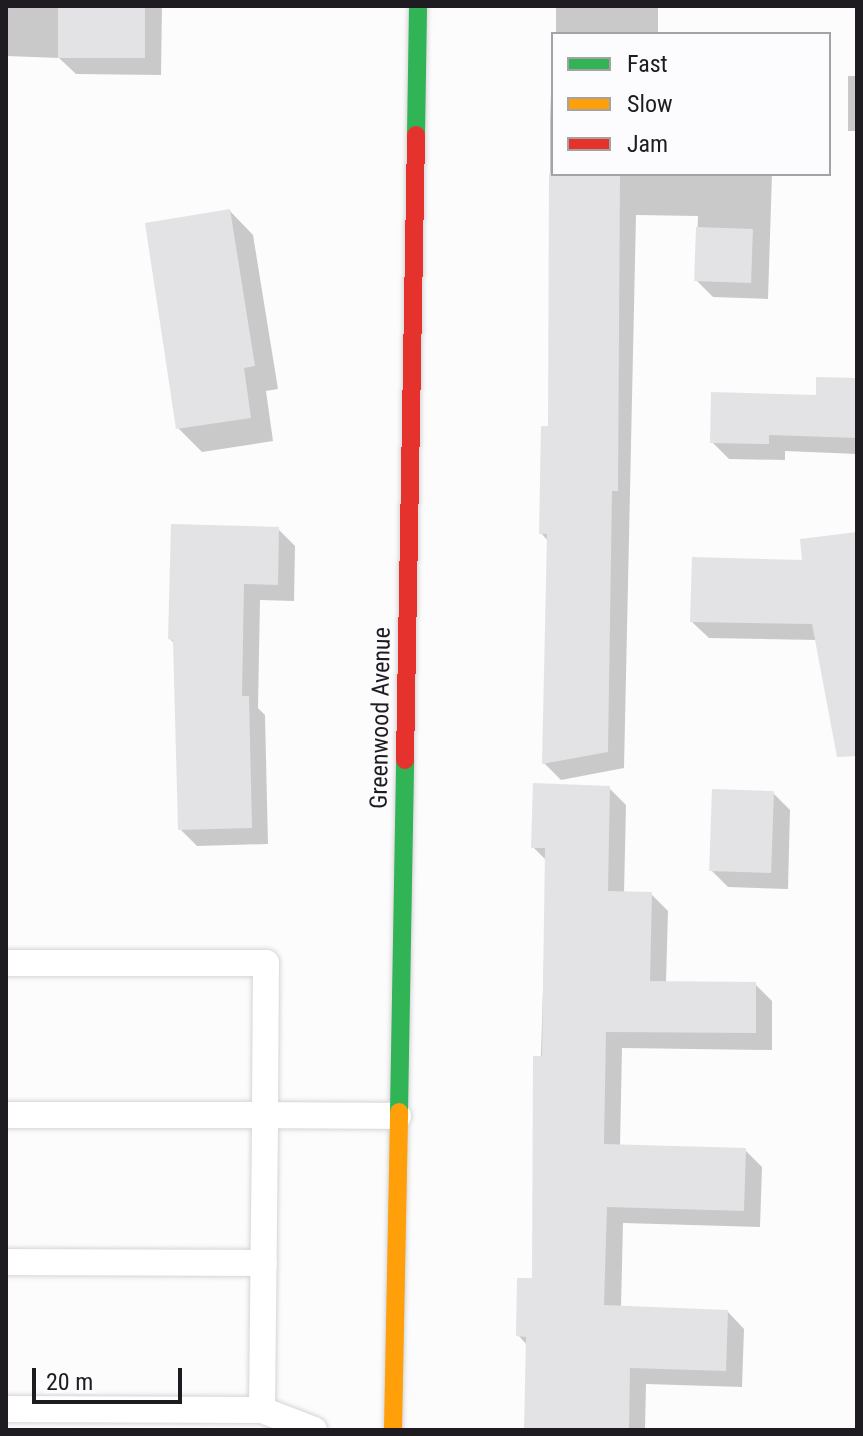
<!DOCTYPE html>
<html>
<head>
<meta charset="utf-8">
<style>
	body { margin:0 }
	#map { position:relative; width:863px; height:1436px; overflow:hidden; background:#fcfcfc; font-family:"Roboto Condensed",sans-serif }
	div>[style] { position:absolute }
	.shadow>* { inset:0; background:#0003; transform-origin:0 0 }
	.building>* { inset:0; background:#e3e2e5; transform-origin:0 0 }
	.roads { filter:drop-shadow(0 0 2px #d5d4d6) drop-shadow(0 0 2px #d5d4d6) }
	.lane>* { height:26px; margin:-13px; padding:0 13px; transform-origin:13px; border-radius:13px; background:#fff }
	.fast>* { height:18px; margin:-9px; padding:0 9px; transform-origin:9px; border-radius:9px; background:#30b455 }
	.slow>* { height:18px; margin:-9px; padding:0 9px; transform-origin:9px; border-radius:9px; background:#ff9f0a }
	.jam>* { height:18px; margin:-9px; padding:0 9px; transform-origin:9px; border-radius:9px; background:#e5322d }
	span { translate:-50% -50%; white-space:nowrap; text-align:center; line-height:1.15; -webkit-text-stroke:7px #fcfbfd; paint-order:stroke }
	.street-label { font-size:24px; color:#1e1c20 }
	.frame { position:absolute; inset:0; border:8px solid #1e1c20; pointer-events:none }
	.legend { position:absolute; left:551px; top:32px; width:280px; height:144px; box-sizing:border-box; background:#fcfbfd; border:2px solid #a3a2a5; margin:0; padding:10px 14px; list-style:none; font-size:24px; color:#1e1c20 }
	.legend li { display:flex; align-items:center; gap:16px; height:40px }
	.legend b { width:40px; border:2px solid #a3a2a5 }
	.scale { position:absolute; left:32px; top:1368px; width:150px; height:36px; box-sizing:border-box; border:4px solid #1e1c20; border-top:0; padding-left:10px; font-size:24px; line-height:28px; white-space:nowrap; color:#1e1c20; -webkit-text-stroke:6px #fcfbfd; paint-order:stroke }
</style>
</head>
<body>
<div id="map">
	<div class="shadow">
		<div style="clip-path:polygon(6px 6px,162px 6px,161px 75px,76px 74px,59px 58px,6px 56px)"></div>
		<div style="left:556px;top:6px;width:102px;height:28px"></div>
		<div style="left:848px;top:76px;width:9px;height:55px"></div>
		<div style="clip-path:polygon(550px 92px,553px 174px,772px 174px,768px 299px,713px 297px,696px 280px,698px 216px,636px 215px,624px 768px,561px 780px,544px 763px,549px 542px,541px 533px,550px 428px)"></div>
		<div style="clip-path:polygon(230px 211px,253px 235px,278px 389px,266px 391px,273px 441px,202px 452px,178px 428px)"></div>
		<div style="clip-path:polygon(857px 380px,857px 454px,785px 451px,785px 460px,729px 459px,712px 442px)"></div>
		<div style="clip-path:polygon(278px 529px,295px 546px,294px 601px,260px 600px,258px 708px,265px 715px,268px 844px,197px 846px,180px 829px,175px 644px,170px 639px)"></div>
		<div style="clip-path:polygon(857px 535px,857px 725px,817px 640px,709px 638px,692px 622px)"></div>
		<div style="clip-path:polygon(609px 788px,626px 805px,624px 894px,651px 894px,668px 911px,666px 983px,755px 984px,772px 1001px,772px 1050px,622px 1048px,620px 1147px,745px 1150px,762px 1167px,760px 1227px,623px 1223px,621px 1308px,728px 1312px,744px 1329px,742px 1387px,646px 1384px,645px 1430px,527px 1430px,528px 1346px,518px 1335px,534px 1280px,547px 861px,533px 847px)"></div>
		<div style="clip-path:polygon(773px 793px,790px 810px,788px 889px,728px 887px,711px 870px)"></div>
	</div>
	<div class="building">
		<div style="left:58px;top:6px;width:87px;height:52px"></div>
		<div style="clip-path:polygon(549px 174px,620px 174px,618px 491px,612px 491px,608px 752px,542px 764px,547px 534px,539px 534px,541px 426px,548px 426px)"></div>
		<div style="clip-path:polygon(230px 209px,255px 366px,244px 368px,251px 418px,176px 429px,145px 223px)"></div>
		<div style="left:696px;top:227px;width:57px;height:54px;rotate:2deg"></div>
		<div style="clip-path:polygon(816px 377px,857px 378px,857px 438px,769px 435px,769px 444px,710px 443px,711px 392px,816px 395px)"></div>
		<div style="clip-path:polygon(171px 524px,279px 527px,278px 585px,244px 584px,242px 696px,249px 696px,252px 828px,178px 830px,173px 640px,168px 639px)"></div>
		<div style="clip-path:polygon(857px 532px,857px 756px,837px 757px,812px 624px,690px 622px,692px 557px,802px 560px,800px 539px)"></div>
		<div style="clip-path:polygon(533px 783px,610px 786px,608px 891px,652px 892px,650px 981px,756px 982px,756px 1033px,606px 1032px,604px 1144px,746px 1148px,744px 1211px,607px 1207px,604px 1305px,728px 1310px,726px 1371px,630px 1368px,629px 1430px,524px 1430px,526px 1337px,516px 1336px,517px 1278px,532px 1278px,533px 1056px,542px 1056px,545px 848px,531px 848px)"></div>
		<div style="left:712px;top:789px;width:62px;height:82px;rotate:2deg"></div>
	</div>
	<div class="roads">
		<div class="lane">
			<div style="left:6px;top:963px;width:260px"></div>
			<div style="left:266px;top:963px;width:152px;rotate:90.4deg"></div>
			<div style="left:265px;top:1115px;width:259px;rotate:180deg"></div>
			<div style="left:6px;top:1262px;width:258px;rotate:0.2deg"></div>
			<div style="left:6px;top:1409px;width:256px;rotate:0.2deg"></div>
			<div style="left:314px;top:1430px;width:56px;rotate:-159deg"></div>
			<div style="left:262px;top:1410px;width:295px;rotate:-89.4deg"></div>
			<div style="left:265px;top:1115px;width:133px;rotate:0.4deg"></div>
		</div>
		<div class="fast">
			<div style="left:416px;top:135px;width:129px;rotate:-89.1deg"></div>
			<div style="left:399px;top:1112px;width:352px;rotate:-89deg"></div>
		</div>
		<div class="slow">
			<div style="left:393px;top:1430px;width:318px;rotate:-88.9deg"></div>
		</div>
		<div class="jam">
			<div style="left:405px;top:760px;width:625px;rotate:-88.99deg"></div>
		</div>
	</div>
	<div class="street-label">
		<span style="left:381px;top:718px;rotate:-89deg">Greenwood Avenue</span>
	</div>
	<div class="frame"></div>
	<ul class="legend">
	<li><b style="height:10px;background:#30b455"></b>Fast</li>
	<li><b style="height:10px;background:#ff9f0a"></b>Slow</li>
	<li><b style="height:10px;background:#e5322d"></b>Jam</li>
	</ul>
	<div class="scale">20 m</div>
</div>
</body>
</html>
